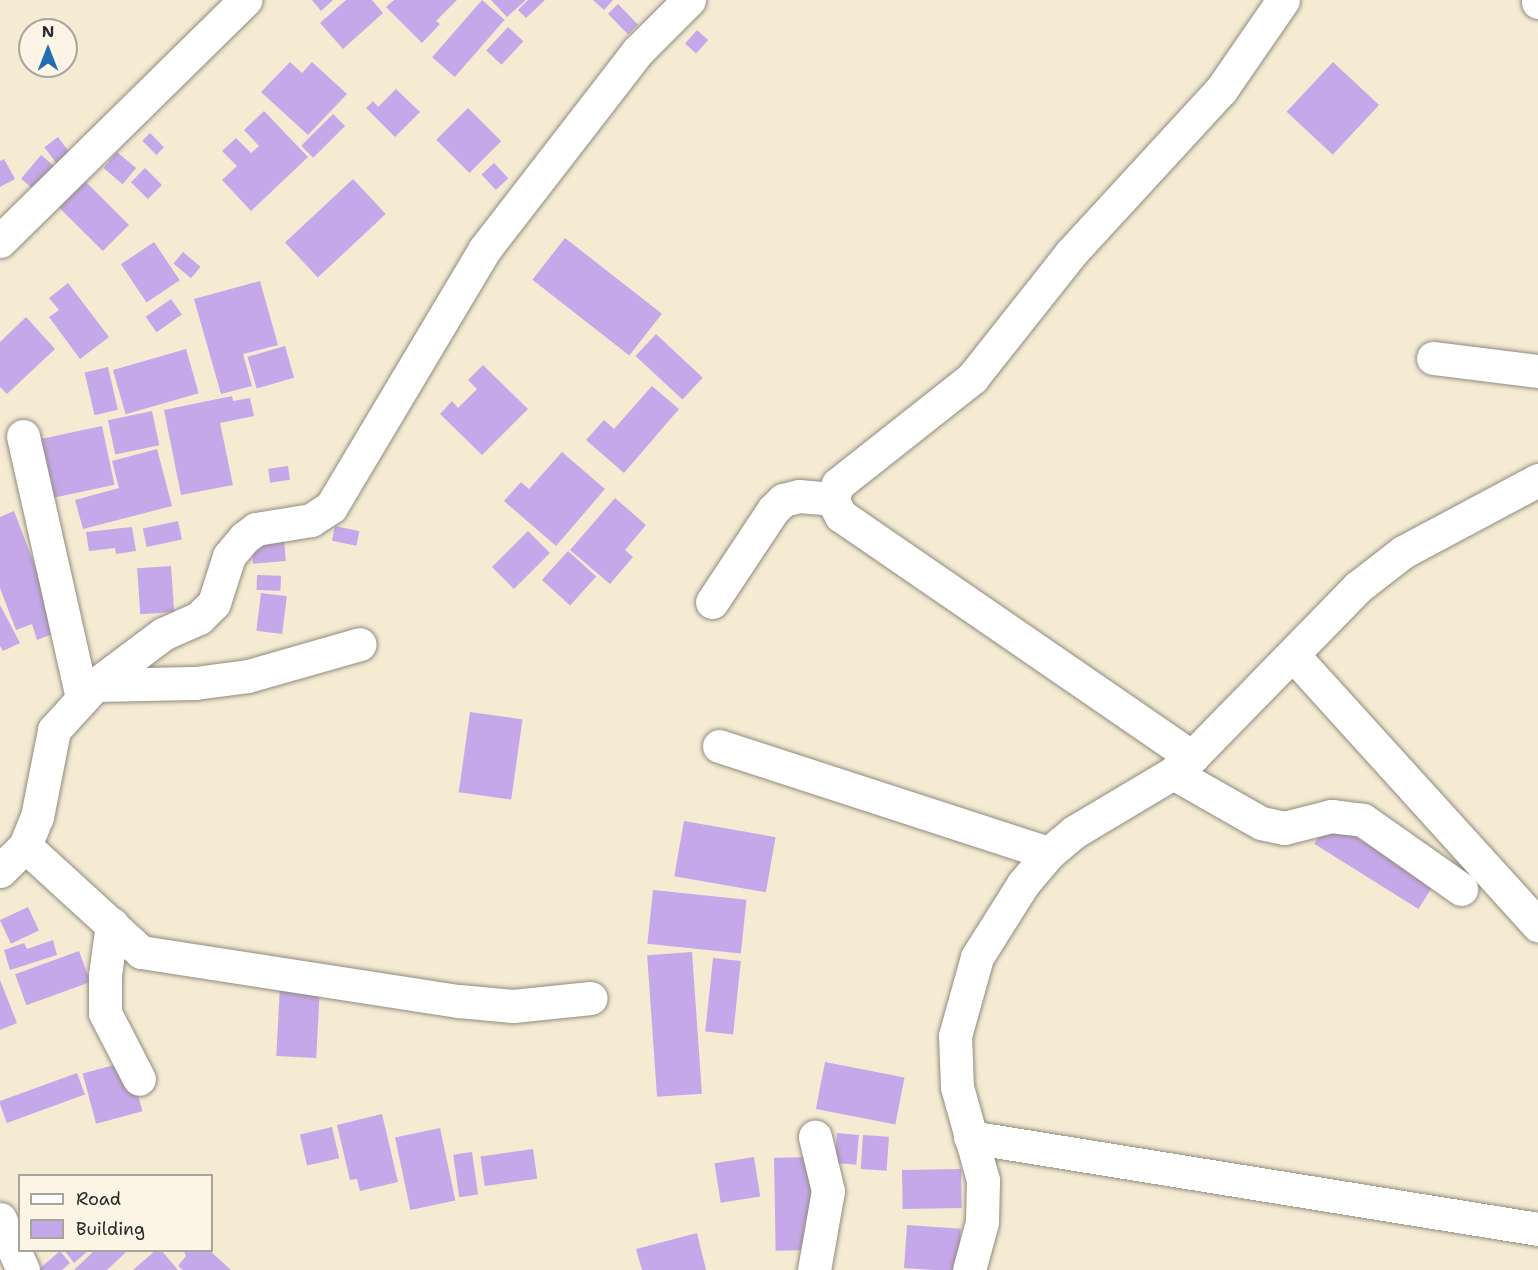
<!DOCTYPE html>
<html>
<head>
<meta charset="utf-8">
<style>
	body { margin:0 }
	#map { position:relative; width:1538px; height:1270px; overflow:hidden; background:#f5ebd3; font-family:"Shantell Sans",sans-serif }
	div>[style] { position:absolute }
	.building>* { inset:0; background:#c5a8e9; transform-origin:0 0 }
	.roads { filter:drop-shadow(0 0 2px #908b7f) drop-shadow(0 0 2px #908b7f) }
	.minor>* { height:33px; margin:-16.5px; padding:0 16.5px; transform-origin:16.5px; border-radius:16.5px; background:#fff }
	span { translate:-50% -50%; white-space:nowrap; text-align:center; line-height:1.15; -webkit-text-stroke:4.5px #fcf5e5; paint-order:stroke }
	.legend { position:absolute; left:18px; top:1174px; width:195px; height:78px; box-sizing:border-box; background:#fcf5e5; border:2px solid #a8a49b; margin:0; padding:8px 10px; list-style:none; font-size:18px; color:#2b2b2b }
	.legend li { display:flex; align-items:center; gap:12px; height:30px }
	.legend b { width:30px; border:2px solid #a8a49b }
	.north { position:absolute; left:18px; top:18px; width:60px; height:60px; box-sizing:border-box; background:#fcf5e5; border:2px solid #a8a49b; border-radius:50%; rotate:0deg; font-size:16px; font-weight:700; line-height:24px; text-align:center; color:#2b2b2b }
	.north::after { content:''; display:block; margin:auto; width:21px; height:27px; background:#1f6fb2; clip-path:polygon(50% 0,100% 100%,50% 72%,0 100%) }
</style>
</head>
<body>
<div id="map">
	<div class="building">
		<div style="clip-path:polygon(312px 0,333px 0,321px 11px)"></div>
		<div style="clip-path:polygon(346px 0,372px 0,383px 13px,343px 49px,320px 23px)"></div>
		<div style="clip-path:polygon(394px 0,457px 0,436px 21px,440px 24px,422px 43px,386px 7px)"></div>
		<div style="left:482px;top:0;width:30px;height:76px;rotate:41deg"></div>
		<div style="clip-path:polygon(491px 0,526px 0,507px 17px)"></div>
		<div style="clip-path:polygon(528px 0,545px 0,526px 18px,518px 10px)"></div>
		<div style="clip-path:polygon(593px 0,613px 0,604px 10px)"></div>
		<div style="left:618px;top:4px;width:29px;height:14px;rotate:46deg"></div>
		<div style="left:508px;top:27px;width:21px;height:32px;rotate:43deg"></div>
		<div style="left:697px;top:30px;width:15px;height:18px;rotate:42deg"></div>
		<div style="clip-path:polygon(290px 62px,302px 73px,312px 62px,347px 94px,308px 135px,261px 92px)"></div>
		<div style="left:1333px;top:62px;width:63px;height:68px;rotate:43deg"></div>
		<div style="clip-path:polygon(396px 89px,420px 112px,395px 137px,366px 108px,373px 101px,378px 107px)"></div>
		<div style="left:468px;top:108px;width:47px;height:45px;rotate:45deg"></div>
		<div style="clip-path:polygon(264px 111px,308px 157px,251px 211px,222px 180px,237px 166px,222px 151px,236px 138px,251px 153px,259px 146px,244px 130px)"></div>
		<div style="left:333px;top:114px;width:17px;height:45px;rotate:45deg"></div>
		<div style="left:150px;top:133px;width:20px;height:11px;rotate:45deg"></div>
		<div style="left:58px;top:137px;width:20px;height:17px;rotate:53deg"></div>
		<div style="left:117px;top:152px;width:25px;height:21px;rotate:40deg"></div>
		<div style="left:41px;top:155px;width:17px;height:31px;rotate:40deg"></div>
		<div style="clip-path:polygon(4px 159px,15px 179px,0 187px,0 161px)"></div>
		<div style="left:494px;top:163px;width:21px;height:17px;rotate:47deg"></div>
		<div style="left:145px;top:168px;width:24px;height:20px;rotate:45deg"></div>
		<div style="left:83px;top:179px;width:65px;height:37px;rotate:45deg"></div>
		<div style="left:353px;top:179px;width:48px;height:93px;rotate:47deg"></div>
		<div style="left:565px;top:238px;width:123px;height:53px;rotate:38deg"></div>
		<div style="left:154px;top:242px;width:46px;height:40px;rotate:56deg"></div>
		<div style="left:183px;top:252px;width:23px;height:15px;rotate:40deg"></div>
		<div style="clip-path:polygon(260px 281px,278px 345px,243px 354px,252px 386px,221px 394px,194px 299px)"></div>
		<div style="clip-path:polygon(68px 283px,109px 337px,80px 359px,49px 317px,59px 310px,49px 298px)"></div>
		<div style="left:171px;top:299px;width:19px;height:31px;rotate:55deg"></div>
		<div style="clip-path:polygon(26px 317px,55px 349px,7px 394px,0 387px,0 342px)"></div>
		<div style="left:656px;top:334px;width:64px;height:30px;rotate:43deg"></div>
		<div style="left:285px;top:346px;width:33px;height:39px;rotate:74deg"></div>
		<div style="left:186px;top:349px;width:46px;height:76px;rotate:74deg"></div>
		<div style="clip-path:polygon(483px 365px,528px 409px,482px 455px,440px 414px,452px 401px,458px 408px,477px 389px,468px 380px)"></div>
		<div style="left:108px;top:367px;width:44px;height:24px;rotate:77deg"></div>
		<div style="clip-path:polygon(652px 386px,679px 409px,624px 473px,586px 440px,604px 420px,614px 429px)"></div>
		<div style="clip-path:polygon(232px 396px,233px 401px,250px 398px,254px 416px,220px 423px,233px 485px,181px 495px,164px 410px)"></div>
		<div style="left:152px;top:411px;width:35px;height:45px;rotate:78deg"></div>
		<div style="left:102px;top:426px;width:60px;height:66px;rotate:78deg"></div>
		<div style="clip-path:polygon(157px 449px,172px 506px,83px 529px,75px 500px,119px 488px,112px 461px)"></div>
		<div style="clip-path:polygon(562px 452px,605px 489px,556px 546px,504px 501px,521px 482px,529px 489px)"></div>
		<div style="left:288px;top:466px;width:14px;height:20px;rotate:82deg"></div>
		<div style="clip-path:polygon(615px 498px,646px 525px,625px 550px,633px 557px,610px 584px,570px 550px)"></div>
		<div style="clip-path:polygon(14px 511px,60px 631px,37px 640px,32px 624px,16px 630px,0 588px,0 517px)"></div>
		<div style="left:178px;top:521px;width:19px;height:36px;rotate:78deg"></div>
		<div style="left:335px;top:526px;width:25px;height:15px;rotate:12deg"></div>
		<div style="clip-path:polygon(132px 527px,136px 551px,116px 554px,115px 548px,89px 551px,86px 532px)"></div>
		<div style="left:528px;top:531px;width:31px;height:51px;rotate:45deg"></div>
		<div style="left:284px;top:540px;width:21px;height:33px;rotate:85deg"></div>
		<div style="left:568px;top:551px;width:38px;height:39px;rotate:42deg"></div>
		<div style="left:171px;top:566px;width:46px;height:34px;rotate:86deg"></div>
		<div style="left:257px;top:575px;width:24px;height:15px;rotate:2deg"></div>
		<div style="left:261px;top:593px;width:26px;height:38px;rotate:7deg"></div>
		<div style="clip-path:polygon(0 605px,20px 643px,3px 651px,0 646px)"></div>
		<div style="left:470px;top:712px;width:53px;height:81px;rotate:8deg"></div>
		<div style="left:1329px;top:820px;width:123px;height:28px;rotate:32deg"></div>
		<div style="left:684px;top:821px;width:93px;height:56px;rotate:10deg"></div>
		<div style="left:653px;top:890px;width:94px;height:54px;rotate:6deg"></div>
		<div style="left:28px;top:907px;width:26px;height:31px;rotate:65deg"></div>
		<div style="clip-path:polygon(53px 940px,57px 955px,10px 970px,4px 950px,24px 943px,27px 949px)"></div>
		<div style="left:79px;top:951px;width:33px;height:68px;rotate:70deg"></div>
		<div style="left:692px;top:952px;width:142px;height:45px;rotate:86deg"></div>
		<div style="left:713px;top:958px;width:28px;height:74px;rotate:6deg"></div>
		<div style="clip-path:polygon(0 980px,17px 1023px,0 1030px)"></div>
		<div style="left:280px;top:985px;width:40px;height:71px;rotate:3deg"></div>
		<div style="left:129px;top:1061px;width:52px;height:48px;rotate:75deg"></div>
		<div style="left:825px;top:1062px;width:81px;height:48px;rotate:11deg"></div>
		<div style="left:77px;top:1073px;width:23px;height:83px;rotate:70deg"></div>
		<div style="clip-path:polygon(382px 1114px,398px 1182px,360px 1191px,357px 1179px,350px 1180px,337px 1125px)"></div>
		<div style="left:332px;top:1127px;width:32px;height:33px;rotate:77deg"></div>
		<div style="left:440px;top:1128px;width:74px;height:46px;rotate:78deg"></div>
		<div style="left:837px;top:1133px;width:22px;height:30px;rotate:5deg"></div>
		<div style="left:863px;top:1135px;width:26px;height:34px;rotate:4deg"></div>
		<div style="left:533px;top:1149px;width:30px;height:53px;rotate:82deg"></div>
		<div style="left:472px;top:1152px;width:43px;height:19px;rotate:82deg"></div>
		<div style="left:754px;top:1157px;width:40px;height:40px;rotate:81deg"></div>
		<div style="left:812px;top:1157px;width:93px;height:38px;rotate:89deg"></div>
		<div style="left:961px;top:1169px;width:39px;height:59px;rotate:89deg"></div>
		<div style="left:907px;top:1225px;width:54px;height:43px;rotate:4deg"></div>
		<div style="clip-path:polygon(697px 1233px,706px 1270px,642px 1270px,636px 1249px)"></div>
		<div style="clip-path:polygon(64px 1250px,89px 1250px,74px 1263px)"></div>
		<div style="clip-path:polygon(95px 1250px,125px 1250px,126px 1252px,107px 1270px,74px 1270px)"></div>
		<div style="clip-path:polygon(156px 1250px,161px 1250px,178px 1270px,133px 1270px)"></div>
		<div style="clip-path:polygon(183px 1250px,209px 1250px,231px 1270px,183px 1270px,178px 1266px,186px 1256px)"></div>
		<div style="clip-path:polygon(60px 1251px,70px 1263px,62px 1270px,38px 1270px)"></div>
	</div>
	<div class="roads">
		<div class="minor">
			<div style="left:1538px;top:0;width:2px;rotate:90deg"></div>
			<div style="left:0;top:241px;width:344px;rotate:-44.5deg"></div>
			<div style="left:1433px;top:358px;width:106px;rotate:7.1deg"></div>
			<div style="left:23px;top:436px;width:269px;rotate:77.3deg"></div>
			<div style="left:712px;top:602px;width:110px;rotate:-56.5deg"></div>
			<div style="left:773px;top:510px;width:14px;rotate:-45deg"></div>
			<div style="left:783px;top:500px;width:16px;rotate:-14deg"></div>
			<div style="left:799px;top:496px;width:33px;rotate:5deg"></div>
			<div style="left:1293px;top:655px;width:365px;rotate:47.8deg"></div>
			<div style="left:95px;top:685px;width:100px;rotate:-1.1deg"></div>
			<div style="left:195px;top:683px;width:53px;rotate:-7.5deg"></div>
			<div style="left:248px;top:676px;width:116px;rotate:-15.9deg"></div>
			<div style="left:719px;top:746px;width:347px;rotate:18deg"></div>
			<div style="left:1192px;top:757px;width:426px;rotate:-145.5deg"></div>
			<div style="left:841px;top:516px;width:19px;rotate:-118deg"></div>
			<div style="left:832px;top:499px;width:16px;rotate:-68deg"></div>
			<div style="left:838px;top:484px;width:171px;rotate:-38.3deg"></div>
			<div style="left:972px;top:378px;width:159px;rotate:-51.6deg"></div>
			<div style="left:1071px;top:253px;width:222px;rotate:-47.4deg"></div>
			<div style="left:1221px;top:90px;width:109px;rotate:-55.4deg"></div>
			<div style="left:1173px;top:773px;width:101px;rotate:29.6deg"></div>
			<div style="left:1261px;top:823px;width:24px;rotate:12deg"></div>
			<div style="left:1284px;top:828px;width:49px;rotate:-14.3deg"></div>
			<div style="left:1331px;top:816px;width:32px;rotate:7deg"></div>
			<div style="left:1363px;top:820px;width:120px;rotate:35.1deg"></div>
			<div style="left:25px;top:846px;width:157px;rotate:42.4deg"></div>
			<div style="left:141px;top:952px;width:322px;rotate:8.8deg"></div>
			<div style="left:459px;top:1001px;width:54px;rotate:5.3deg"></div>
			<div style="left:513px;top:1006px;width:78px;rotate:-5.9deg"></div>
			<div style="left:0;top:871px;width:35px;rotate:-45deg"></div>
			<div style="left:25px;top:846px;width:31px;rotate:-68deg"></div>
			<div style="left:37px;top:817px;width:89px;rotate:-78.9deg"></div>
			<div style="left:54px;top:730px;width:61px;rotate:-47.7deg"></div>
			<div style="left:95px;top:685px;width:85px;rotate:-36.9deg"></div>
			<div style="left:163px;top:634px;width:39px;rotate:-24deg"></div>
			<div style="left:199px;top:618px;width:21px;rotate:-45deg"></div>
			<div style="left:214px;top:603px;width:49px;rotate:-72.3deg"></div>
			<div style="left:229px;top:556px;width:23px;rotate:-50deg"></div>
			<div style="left:244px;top:538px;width:15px;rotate:-37deg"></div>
			<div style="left:256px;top:529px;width:56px;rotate:-9.3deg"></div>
			<div style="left:311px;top:520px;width:24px;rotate:-33deg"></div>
			<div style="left:331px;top:507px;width:299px;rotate:-59.2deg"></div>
			<div style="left:484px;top:250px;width:252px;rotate:-52.3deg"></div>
			<div style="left:638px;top:51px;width:72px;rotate:-45deg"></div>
			<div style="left:112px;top:924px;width:51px;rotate:97.8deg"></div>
			<div style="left:105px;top:975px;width:38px;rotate:90deg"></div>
			<div style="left:105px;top:1013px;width:74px;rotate:62.7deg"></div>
			<div style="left:970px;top:1137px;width:575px;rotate:9.2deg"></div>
			<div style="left:0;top:1219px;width:56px;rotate:65.7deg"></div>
			<div style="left:814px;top:1270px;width:80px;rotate:-80deg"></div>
			<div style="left:828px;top:1191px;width:56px;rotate:-103.5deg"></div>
			<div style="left:969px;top:1270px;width:50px;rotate:-74.8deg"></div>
			<div style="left:982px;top:1222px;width:42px;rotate:-88.6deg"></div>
			<div style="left:983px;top:1180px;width:97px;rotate:-105.6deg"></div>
			<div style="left:957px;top:1087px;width:51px;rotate:-92.2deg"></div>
			<div style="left:955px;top:1036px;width:82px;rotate:-74.4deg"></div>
			<div style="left:977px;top:957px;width:86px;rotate:-57.8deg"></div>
			<div style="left:1023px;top:884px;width:40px;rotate:-50deg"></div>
			<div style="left:1049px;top:853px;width:33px;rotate:-40deg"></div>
			<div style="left:1074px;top:832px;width:115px;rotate:-30.8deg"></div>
			<div style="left:1173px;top:773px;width:25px;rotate:-40deg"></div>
			<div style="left:1192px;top:757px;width:238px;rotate:-45.7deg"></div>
			<div style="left:1358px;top:587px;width:57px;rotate:-37.9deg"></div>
			<div style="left:1403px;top:552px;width:153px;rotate:-28.1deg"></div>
		</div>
	</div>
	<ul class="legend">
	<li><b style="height:8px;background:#fff"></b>Road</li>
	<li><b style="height:16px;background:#c5a8e9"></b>Building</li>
	</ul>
	<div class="north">N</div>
</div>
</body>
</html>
